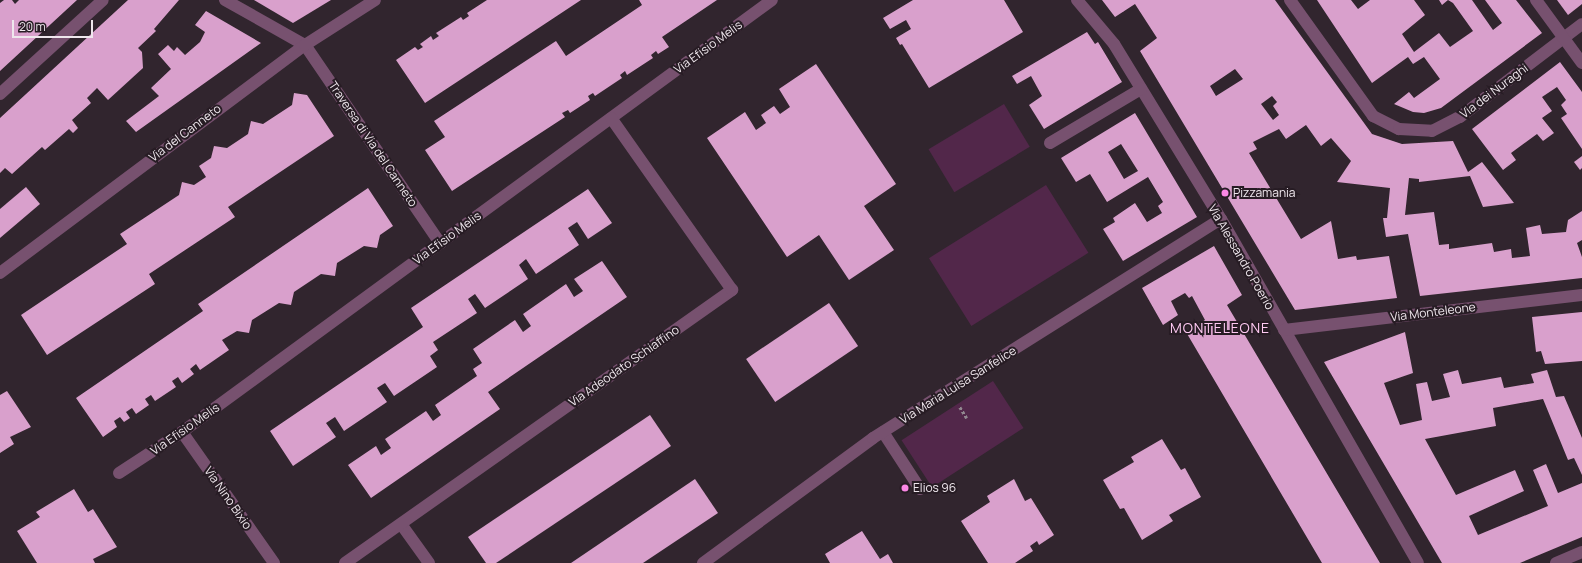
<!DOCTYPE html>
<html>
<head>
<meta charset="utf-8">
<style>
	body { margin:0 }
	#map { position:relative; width:1582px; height:563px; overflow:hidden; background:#31252e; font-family:Manrope,sans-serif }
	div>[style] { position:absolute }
	.green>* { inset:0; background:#52274a; transform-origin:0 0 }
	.building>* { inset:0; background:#d9a0cc; transform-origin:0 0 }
	.path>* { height:2.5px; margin-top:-1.25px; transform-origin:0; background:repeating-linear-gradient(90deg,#928890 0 3px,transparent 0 5px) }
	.lane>* { height:12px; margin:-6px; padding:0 6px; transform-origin:6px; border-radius:6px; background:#77516f }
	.street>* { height:12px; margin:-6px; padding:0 6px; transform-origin:6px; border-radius:6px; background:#77516f }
	.dots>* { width:11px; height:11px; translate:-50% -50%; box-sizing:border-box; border:2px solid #271c24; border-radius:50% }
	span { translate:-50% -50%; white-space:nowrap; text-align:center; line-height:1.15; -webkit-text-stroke:4px #271c24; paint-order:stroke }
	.street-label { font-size:12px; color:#efe7ed }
	.poi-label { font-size:12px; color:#efe7ed }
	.left { translate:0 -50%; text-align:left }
	.quarter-label { font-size:14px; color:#fec9f2; letter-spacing:1px }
	.scale { position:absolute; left:12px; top:20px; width:81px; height:18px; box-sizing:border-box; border:2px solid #efe7ed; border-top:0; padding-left:5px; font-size:12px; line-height:14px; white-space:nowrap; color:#efe7ed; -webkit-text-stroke:3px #271c24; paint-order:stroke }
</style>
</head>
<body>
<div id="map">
	<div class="green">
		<div style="left:1004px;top:104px;width:50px;height:88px;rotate:59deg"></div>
		<div style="left:1046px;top:185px;width:80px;height:138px;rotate:58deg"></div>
		<div style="left:993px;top:381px;width:56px;height:109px;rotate:57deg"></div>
	</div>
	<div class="building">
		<div style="clip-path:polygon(4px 0,12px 0,15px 4px,19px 0,77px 0,0 71px,0 3px)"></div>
		<div style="clip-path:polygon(128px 0,179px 0,154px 29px,156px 31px,138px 48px,142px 52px,143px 68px,108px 100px,97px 88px,87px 98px,91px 103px,72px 120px,78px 128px,73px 133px,69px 129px,45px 150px,42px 147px,12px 174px,5px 168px,0 173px,0 118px)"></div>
		<div style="clip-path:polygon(254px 0,331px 0,293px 23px)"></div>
		<div style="clip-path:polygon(487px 0,581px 0,425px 103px,396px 60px,415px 47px,418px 50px,423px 47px,420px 44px,431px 36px,433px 40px,439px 36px,436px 33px,461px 17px,463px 20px,469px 16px,467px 13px)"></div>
		<div style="clip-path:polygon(639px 0,717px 0,662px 37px,669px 47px,658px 54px,656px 51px,651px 55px,653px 58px,627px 75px,625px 71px,620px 75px,622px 78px,595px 96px,593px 93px,588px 96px,590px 100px,570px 113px,568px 110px,562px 113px,565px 117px,452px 191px,425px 150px,445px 137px,434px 121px,556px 41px,566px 56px,642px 5px)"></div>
		<div style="clip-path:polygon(913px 0,1004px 0,1023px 32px,929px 88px,902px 44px,900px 45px,896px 38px,911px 29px,906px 20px,890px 29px,883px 18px)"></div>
		<div style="clip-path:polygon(evenodd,1102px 0,1275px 0,1372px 134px,1402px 144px,1453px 141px,1468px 172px,1482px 162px,1514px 203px,1483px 207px,1470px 176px,1419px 182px,1419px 179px,1409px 178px,1405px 215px,1434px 212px,1439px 245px,1449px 244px,1449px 249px,1492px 243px,1494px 252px,1511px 249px,1512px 258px,1530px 256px,1526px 228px,1540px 225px,1542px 234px,1566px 232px,1568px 220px,1582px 211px,1582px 240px,1577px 243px,1582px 257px,1582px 278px,1420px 296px,1408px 234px,1386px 237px,1383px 218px,1387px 218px,1390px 188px,1337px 182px,1351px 161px,1331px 138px,1321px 146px,1306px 125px,1286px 139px,1279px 129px,1253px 142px,1257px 149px,1249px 153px,1301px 239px,1331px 221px,1338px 259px,1356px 256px,1357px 260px,1389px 256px,1397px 298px,1295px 310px,1140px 51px,1157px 38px,1135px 4px,1115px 17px,1102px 0,1235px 69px,1243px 79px,1216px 96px,1210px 86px,1235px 69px,1102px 0,1272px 96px,1277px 102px,1273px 106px,1279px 115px,1273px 120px,1261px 104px,1272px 96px)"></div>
		<div style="clip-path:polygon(1317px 0,1351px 0,1358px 9px,1370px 0,1414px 0,1425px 15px,1402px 34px,1414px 52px,1439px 33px,1450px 47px,1473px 31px,1453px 3px,1448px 0,1442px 5px,1439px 0,1472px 0,1493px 30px,1502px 23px,1485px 0,1516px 0,1542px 33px,1441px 108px,1424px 113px,1413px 112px,1394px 104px,1409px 92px,1414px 98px,1440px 79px,1424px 57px,1413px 64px,1408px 57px,1372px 83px)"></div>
		<div style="clip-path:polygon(1557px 0,1582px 0,1582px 4px,1568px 15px)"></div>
		<div style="clip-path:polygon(206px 11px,261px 43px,136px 132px,126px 121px,159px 96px,151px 88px,171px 69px,158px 54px,168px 45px,174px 51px,177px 47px,185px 55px,200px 42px,205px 32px,195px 25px)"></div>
		<div style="clip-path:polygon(1087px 32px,1095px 44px,1098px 42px,1122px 82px,1044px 129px,1029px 105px,1042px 96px,1031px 76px,1017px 84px,1012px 76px)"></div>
		<div style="clip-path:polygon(1560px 62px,1582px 92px,1582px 149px,1561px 118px,1567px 114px,1561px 105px,1566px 100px,1557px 87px,1542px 97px,1552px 111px,1542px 118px,1554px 133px,1543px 141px,1537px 134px,1511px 153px,1516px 160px,1503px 170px,1472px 129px)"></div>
		<div style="clip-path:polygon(816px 64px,896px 184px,864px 206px,894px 250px,849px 280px,819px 235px,787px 257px,707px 138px,745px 112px,756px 130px,766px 123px,761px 115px,774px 106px,780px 114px,790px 107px,779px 89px)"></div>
		<div style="clip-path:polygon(294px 93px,307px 95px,334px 136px,228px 207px,235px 217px,149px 274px,155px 284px,47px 355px,21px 315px,127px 244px,120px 234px,179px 195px,182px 182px,194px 185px,206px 177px,199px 166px,211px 158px,214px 146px,227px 148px,248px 134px,251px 121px,263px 124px,292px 105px)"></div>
		<div style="clip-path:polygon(evenodd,1135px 113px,1197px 217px,1123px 261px,1103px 229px,1115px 222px,1113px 218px,1135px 203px,1147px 222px,1162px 213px,1158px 206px,1163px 202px,1148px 177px,1107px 202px,1090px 174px,1076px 182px,1061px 158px,1135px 113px,1121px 144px,1138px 171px,1124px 179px,1108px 152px,1121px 144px)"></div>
		<div style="clip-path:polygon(1582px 156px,1582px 168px,1580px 170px,1574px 162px)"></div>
		<div style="clip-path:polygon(26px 187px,40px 204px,0 238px,0 209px)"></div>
		<div style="clip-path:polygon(368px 188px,393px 226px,380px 235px,377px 248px,364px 246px,337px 263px,335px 276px,321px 274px,294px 292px,291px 305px,279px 303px,252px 320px,249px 333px,237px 331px,222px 340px,229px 350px,200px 370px,196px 364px,190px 369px,194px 374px,182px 383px,178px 377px,172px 381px,176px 387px,155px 401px,151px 395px,145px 399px,149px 405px,136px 414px,132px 408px,126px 412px,130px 418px,124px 422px,120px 417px,114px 421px,117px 427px,103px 437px,76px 398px,203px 311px,198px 304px)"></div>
		<div style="clip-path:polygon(588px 189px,612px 223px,588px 239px,577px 222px,568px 228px,579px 245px,536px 274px,526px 259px,519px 265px,528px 279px,485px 308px,475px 294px,468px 299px,477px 313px,433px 342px,438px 350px,430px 356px,437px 367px,394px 396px,385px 383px,377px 388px,387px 402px,344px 431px,335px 417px,326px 423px,336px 437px,293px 466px,270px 431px,423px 327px,411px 308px)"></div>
		<div style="clip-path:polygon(1214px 246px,1242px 295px,1227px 305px,1380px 563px,1322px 563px,1186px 332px,1205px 320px,1192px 296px,1189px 298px,1185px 293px,1171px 301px,1178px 315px,1163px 325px,1142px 288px)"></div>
		<div style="clip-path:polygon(602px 261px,627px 297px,488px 392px,500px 409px,371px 498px,348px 465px,376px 446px,381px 455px,391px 448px,385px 439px,426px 411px,433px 421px,441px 415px,435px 405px,477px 376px,473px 369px,482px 363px,473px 349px,515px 320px,523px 332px,531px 326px,523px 314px,566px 284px,574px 297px,583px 291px,574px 279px)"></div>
		<div style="left:829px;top:303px;width:52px;height:100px;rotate:56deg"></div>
		<div style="clip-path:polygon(1582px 312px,1582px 361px,1545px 364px,1541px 351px,1536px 352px,1532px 317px)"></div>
		<div style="clip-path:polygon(1405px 332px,1413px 373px,1384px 383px,1400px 425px,1422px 420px,1416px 384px,1427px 382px,1432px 401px,1450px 397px,1443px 374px,1458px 370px,1462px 384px,1501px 377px,1504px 388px,1534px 383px,1531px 374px,1547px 370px,1556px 397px,1564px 396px,1582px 438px,1582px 475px,1574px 458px,1568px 460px,1543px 399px,1493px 408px,1496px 426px,1425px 439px,1456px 495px,1515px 470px,1524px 491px,1469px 516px,1478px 535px,1548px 506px,1533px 470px,1546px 464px,1558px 493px,1582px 483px,1582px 537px,1520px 563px,1442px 563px,1324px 362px)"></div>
		<div style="clip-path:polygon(7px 391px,31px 427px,10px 437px,14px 444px,0 453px,0 395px)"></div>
		<div style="clip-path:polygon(650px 415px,671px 446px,496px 563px,486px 563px,468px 537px)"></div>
		<div style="clip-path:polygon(1162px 439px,1181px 470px,1185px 468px,1201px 497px,1169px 515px,1173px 521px,1142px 540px,1124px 508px,1120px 509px,1103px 480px,1134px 462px,1131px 457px)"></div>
		<div style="clip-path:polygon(695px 479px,718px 513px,643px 563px,571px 563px)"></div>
		<div style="clip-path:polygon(1014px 479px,1025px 501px,1031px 498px,1054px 535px,1039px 545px,1037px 541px,1030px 546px,1033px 551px,1015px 563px,988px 563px,961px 521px,990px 502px,987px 496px)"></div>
		<div style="clip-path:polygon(74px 489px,88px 512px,93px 509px,117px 547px,93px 559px,95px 563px,37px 563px,17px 531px,40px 517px,36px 512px)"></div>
		<div style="clip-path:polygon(862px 531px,880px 559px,888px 554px,893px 563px,830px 563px,825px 554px)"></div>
	</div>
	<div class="path">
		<div style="left:960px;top:407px;width:13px;rotate:58deg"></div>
	</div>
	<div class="lane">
		<div style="left:883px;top:432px;width:68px;rotate:57deg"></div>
	</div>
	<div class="street">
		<div style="left:225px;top:0;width:92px;rotate:29.4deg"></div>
		<div style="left:305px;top:45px;width:240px;rotate:55.7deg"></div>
		<div style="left:1077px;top:0;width:57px;rotate:49.9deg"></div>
		<div style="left:1114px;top:44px;width:205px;rotate:58.6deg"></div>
		<div style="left:1221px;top:219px;width:396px;rotate:60.2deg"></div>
		<div style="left:1290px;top:0;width:143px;rotate:54.4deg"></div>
		<div style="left:1373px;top:116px;width:29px;rotate:27deg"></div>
		<div style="left:1399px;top:129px;width:33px;rotate:3deg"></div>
		<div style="left:1432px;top:131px;width:31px;rotate:-27deg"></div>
		<div style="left:1460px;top:117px;width:153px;rotate:-37.3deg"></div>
		<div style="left:1536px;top:0;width:78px;rotate:53.9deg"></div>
		<div style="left:0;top:94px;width:139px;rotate:-42.4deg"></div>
		<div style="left:1050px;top:143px;width:106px;rotate:-30.7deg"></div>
		<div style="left:0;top:273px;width:381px;rotate:-36.8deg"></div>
		<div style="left:305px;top:45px;width:83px;rotate:-32.7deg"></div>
		<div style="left:1284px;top:330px;width:300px;rotate:-6.7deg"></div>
		<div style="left:182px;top:432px;width:160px;rotate:54.9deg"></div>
		<div style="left:119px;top:473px;width:75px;rotate:-33.1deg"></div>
		<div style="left:182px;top:432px;width:731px;rotate:-36.21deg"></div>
		<div style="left:401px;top:524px;width:48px;rotate:54.3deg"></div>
		<div style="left:345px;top:563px;width:474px;rotate:-35.2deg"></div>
		<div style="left:732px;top:290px;width:210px;rotate:-125.1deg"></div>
		<div style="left:703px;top:563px;width:211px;rotate:-36.3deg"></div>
		<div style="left:873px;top:438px;width:411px;rotate:-32.2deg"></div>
		<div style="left:1556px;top:563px;width:28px;rotate:-23deg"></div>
	</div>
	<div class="dots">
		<div style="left:1225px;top:193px;background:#fb87e5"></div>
		<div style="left:905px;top:488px;background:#fb87e5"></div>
	</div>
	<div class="street-label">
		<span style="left:708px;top:47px;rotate:-36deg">Via Efisio Melis</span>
		<span style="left:1494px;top:91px;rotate:-37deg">Via dei Nuraghi</span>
		<span style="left:185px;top:133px;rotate:-37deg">Via del Canneto</span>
		<span style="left:373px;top:144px;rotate:56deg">Traversa di Via del Canneto</span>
		<span style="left:447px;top:238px;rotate:-36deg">Via Efisio Melis</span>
		<span style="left:1241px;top:257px;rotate:60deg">Via Alessandro Poerio</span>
		<span style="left:1433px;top:312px;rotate:-7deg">Via Monteleone</span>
		<span style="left:624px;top:366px;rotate:-35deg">Via Adeodato Schiaffino</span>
		<span style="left:958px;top:385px;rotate:-32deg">Via Maria Luisa Sanfelice</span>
		<span style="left:185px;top:429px;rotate:-35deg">Via Efisio Melis</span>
		<span style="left:228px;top:498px;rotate:55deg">Via Nino Bixio</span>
	</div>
	<div class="poi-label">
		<span class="left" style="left:1233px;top:193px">Pizzamania</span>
		<span class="left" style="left:913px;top:488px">Elios 96</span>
	</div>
	<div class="quarter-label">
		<span style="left:1220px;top:328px">MONTELEONE</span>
	</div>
	<div class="scale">20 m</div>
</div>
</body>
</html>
